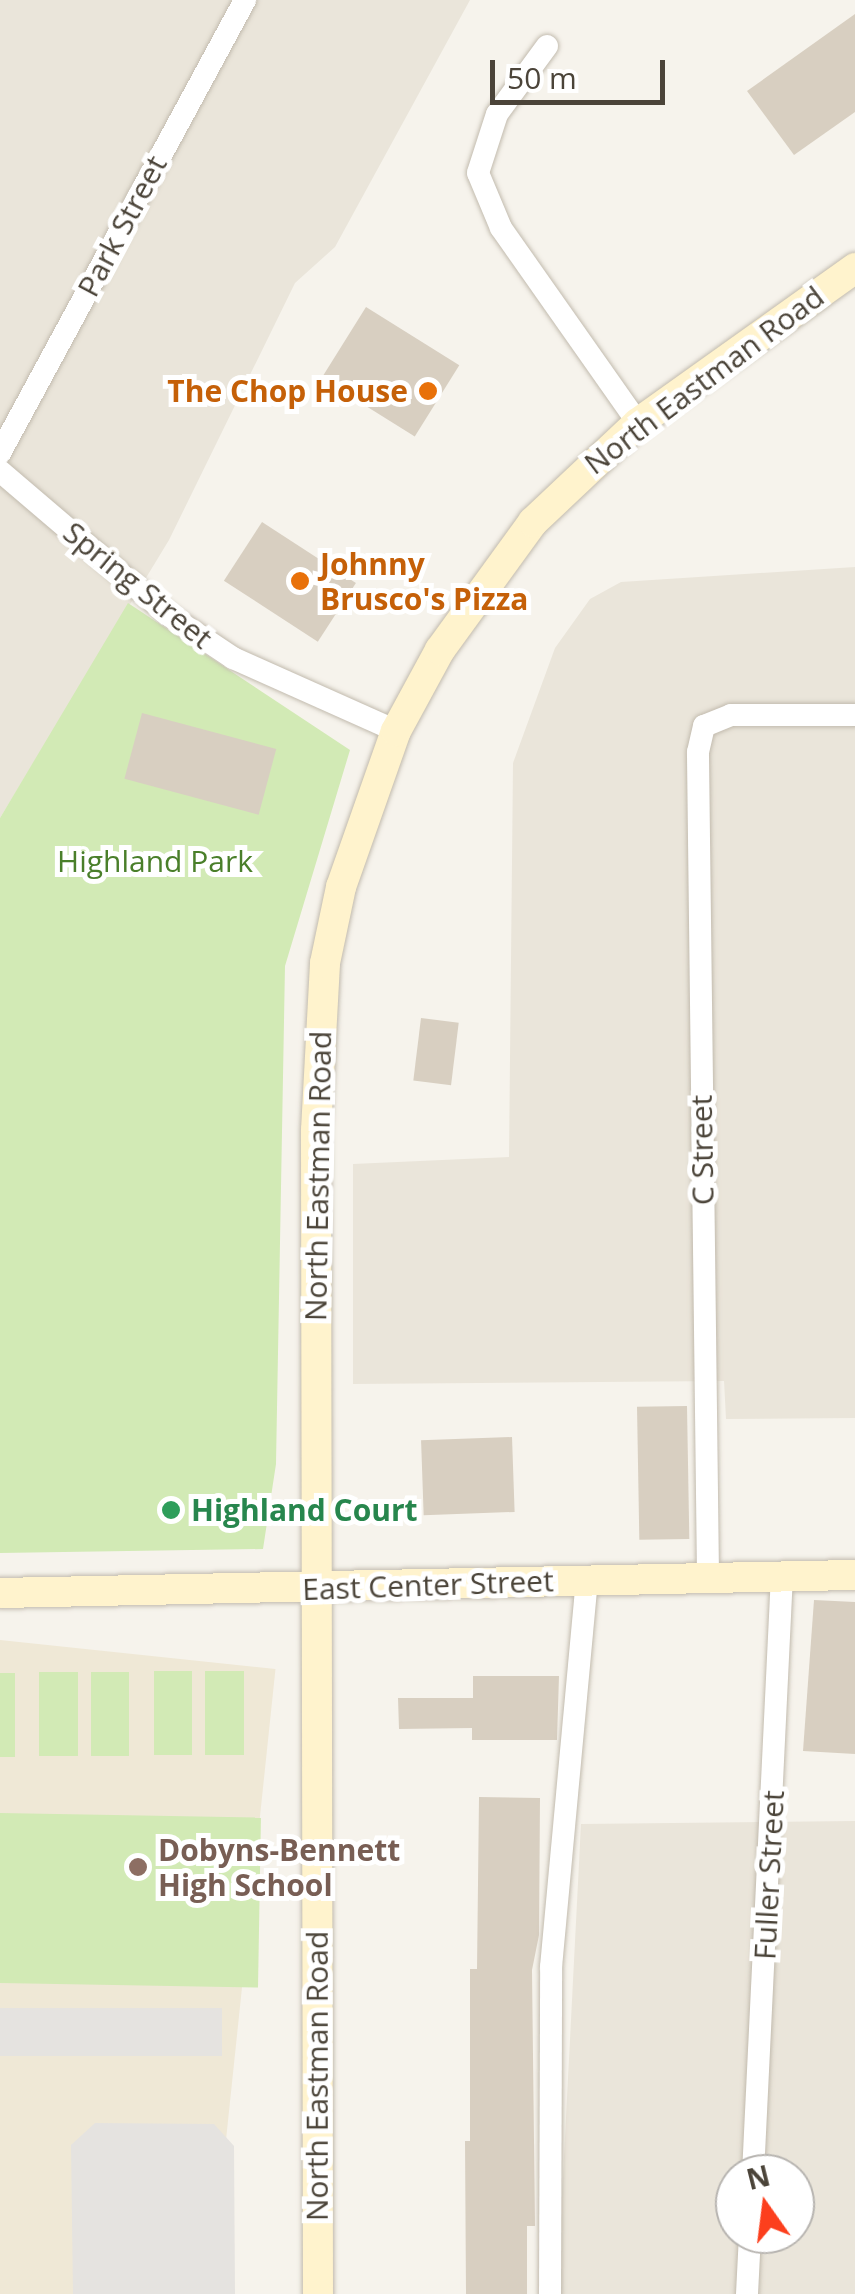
<!DOCTYPE html>
<html>
<head>
<meta charset="utf-8">
<style>
	body { margin:0 }
	#map { position:relative; width:855px; height:2294px; overflow:hidden; background:#f6f3ec; font-family:"Open Sans",sans-serif }
	div>[style] { position:absolute }
	.residential>* { inset:0; background:#eae5da }
	.education>* { inset:0; background:#efe8d6; transform-origin:0 0 }
	.green>* { inset:0; background:#d2eab5; transform-origin:0 0 }
	.parking>* { inset:0; background:#e5e3e0; transform-origin:0 0 }
	.building>* { inset:0; background:#d8cfc1; transform-origin:0 0 }
	.roads { filter:drop-shadow(0 0 2px #c2bbae) drop-shadow(0 0 2px #c2bbae) }
	.street>* { height:22px; margin:-11px; padding:0 11px; transform-origin:11px; border-radius:11px; background:#fff }
	.secondary>* { height:30px; margin:-15px; padding:0 15px; transform-origin:15px; border-radius:15px; background:#fff3cd }
	.dots>* { width:28px; height:28px; translate:-50% -50%; box-sizing:border-box; border:5px solid #fff; border-radius:50% }
	span { translate:-50% -50%; white-space:nowrap; text-align:center; line-height:1.15; -webkit-text-stroke:10px #fff; paint-order:stroke }
	.street-label { font-size:30px; color:#4b4439 }
	.food-label { font-size:30px; color:#c56008; font-weight:700 }
	.right { translate:-100% -50%; text-align:right }
	.left { translate:0 -50%; text-align:left }
	.park-label { font-size:30px; color:#4a7f2a }
	.leisure-label { font-size:30px; color:#27864d; font-weight:700 }
	.education-label { font-size:30px; color:#785e54; font-weight:700 }
	.north { position:absolute; left:715px; top:2154px; width:100px; height:100px; box-sizing:border-box; background:#fff; border:2px solid #b7b4b0; border-radius:50%; rotate:346deg; font-size:28px; font-weight:700; line-height:40px; text-align:center; color:#4b4439 }
	.north::after { content:''; display:block; margin:auto; width:35px; height:45px; background:#fc3f1d; clip-path:polygon(50% 0,100% 100%,50% 72%,0 100%) }
	.scale { position:absolute; left:490px; top:60px; width:175px; height:45px; box-sizing:border-box; border:5px solid #4b4439; border-top:0; padding-left:12px; font-size:30px; line-height:35px; white-space:nowrap; color:#4b4439; -webkit-text-stroke:8px #fff; paint-order:stroke }
</style>
</head>
<body>
<div id="map">
	<div class="residential">
		<div style="clip-path:polygon(0 0,470px 0,335px 247px,295px 283px,169px 540px,0 818px)"></div>
		<div style="clip-path:polygon(855px 567px,855px 1418px,726px 1419px,724px 1381px,353px 1384px,353px 1164px,509px 1157px,513px 763px,555px 648px,590px 599px,621px 582px)"></div>
		<div style="clip-path:polygon(evenodd,855px 1821px,855px 2294px,557px 2294px,581px 1824px,855px 1821px,735px 2174px,795px 2174px,795px 2234px,735px 2234px,735px 2174px)"></div>
	</div>
	<div class="education">
		<div style="left:0;top:1640px;width:277px;height:654px;rotate:6deg"></div>
	</div>
	<div class="green">
		<div style="clip-path:polygon(128px 603px,350px 750px,285px 966px,276px 1464px,263px 1549px,0 1553px,0 818px)"></div>
		<div style="left:154px;top:1671px;width:38px;height:84px"></div>
		<div style="left:205px;top:1671px;width:39px;height:84px"></div>
		<div style="left:78px;top:1672px;width:84px;height:39px;rotate:90deg"></div>
		<div style="left:91px;top:1672px;width:38px;height:84px"></div>
		<div style="left:0;top:1673px;width:15px;height:84px"></div>
		<div style="left:0;top:1813px;width:261px;height:170px;rotate:1deg"></div>
	</div>
	<div class="parking">
		<div style="left:0;top:2008px;width:222px;height:48px"></div>
		<div style="clip-path:polygon(95px 2123px,214px 2124px,234px 2146px,235px 2294px,73px 2294px,71px 2145px)"></div>
	</div>
	<div class="building">
		<div style="clip-path:polygon(855px 14px,855px 112px,794px 155px,747px 91px)"></div>
		<div style="left:366px;top:307px;width:110px;height:84px;rotate:32deg"></div>
		<div style="left:262px;top:522px;width:112px;height:70px;rotate:33deg"></div>
		<div style="left:142px;top:713px;width:139px;height:68px;rotate:15deg"></div>
		<div style="left:421px;top:1018px;width:38px;height:63px;rotate:7deg"></div>
		<div style="left:687px;top:1406px;width:133px;height:50px;rotate:89deg"></div>
		<div style="left:512px;top:1437px;width:75px;height:91px;rotate:88deg"></div>
		<div style="clip-path:polygon(814px 1600px,855px 1602px,855px 1754px,803px 1751px)"></div>
		<div style="clip-path:polygon(473px 1676px,559px 1676px,557px 1740px,472px 1740px,472px 1728px,399px 1729px,398px 1698px,473px 1698px)"></div>
		<div style="clip-path:polygon(479px 1797px,540px 1798px,539px 1935px,532px 1970px,535px 2226px,527px 2226px,527px 2294px,466px 2294px,465px 2141px,470px 2141px,470px 1969px,477px 1969px)"></div>
	</div>
	<div class="roads">
		<div class="street">
			<div style="left:547px;top:46px;width:84px;rotate:126.3deg"></div>
			<div style="left:497px;top:114px;width:62px;rotate:107.9deg"></div>
			<div style="left:478px;top:173px;width:60px;rotate:67.3deg"></div>
			<div style="left:501px;top:228px;width:238px;rotate:54.9deg"></div>
			<div style="left:0;top:453px;width:515px;rotate:-61.59deg"></div>
			<div style="left:0;top:471px;width:223px;rotate:40.5deg"></div>
			<div style="left:170px;top:616px;width:76px;rotate:33.7deg"></div>
			<div style="left:233px;top:658px;width:179px;rotate:24.1deg"></div>
			<div style="left:708px;top:1575px;width:823px;rotate:-90.7deg"></div>
			<div style="left:698px;top:752px;width:27px;rotate:-77deg"></div>
			<div style="left:704px;top:726px;width:29px;rotate:-22deg"></div>
			<div style="left:731px;top:715px;width:124px"></div>
			<div style="left:753px;top:2174px;width:600px;rotate:-87.23deg"></div>
			<div style="left:550px;top:2294px;width:327px;rotate:-89.8deg"></div>
			<div style="left:551px;top:1967px;width:389px;rotate:-84.7deg"></div>
			<div style="left:747px;top:2294px;width:60px;rotate:-87.1deg"></div>
		</div>
		<div class="secondary">
			<div style="left:0;top:1593px;width:855px;rotate:-1.21deg"></div>
			<div style="left:318px;top:2294px;width:1164px;rotate:-90.1deg"></div>
			<div style="left:316px;top:1130px;width:167px;rotate:-86.9deg"></div>
			<div style="left:325px;top:963px;width:78px;rotate:-78.1deg"></div>
			<div style="left:341px;top:887px;width:165px;rotate:-70.6deg"></div>
			<div style="left:396px;top:731px;width:92px;rotate:-61.5deg"></div>
			<div style="left:440px;top:650px;width:158px;rotate:-54deg"></div>
			<div style="left:533px;top:522px;width:144px;rotate:-43.3deg"></div>
			<div style="left:638px;top:423px;width:267px;rotate:-35.5deg"></div>
		</div>
	</div>
	<div class="dots">
		<div style="left:428px;top:391px;background:#e8710a"></div>
		<div style="left:300px;top:581px;background:#e8710a"></div>
		<div style="left:171px;top:1510px;background:#2e9e5b"></div>
		<div style="left:138px;top:1867px;background:#8d6e63"></div>
	</div>
	<div class="street-label">
		<span style="left:122px;top:226px;rotate:-62deg">Park Street</span>
		<span style="left:704px;top:380px;rotate:-37deg">North Eastman Road</span>
		<span style="left:138px;top:585px;rotate:39deg">Spring Street</span>
		<span style="left:702px;top:1150px;rotate:-91deg">C Street</span>
		<span style="left:318px;top:1176px;rotate:-89deg">North Eastman Road</span>
		<span style="left:428px;top:1585px;rotate:-2deg">East Center Street</span>
		<span style="left:769px;top:1875px;rotate:-87deg">Fuller Street</span>
		<span style="left:317px;top:2076px;rotate:-90deg">North Eastman Road</span>
	</div>
	<div class="food-label">
		<span class="right" style="left:408px;top:391px">The Chop House</span>
		<span class="left" style="left:320px;top:581px">Johnny<br>Brusco's Pizza</span>
	</div>
	<div class="park-label">
		<span style="left:155px;top:861px">Highland Park</span>
	</div>
	<div class="leisure-label">
		<span class="left" style="left:191px;top:1510px">Highland Court</span>
	</div>
	<div class="education-label">
		<span class="left" style="left:158px;top:1867px">Dobyns-Bennett<br>High School</span>
	</div>
	<div class="north">N</div>
	<div class="scale">50 m</div>
</div>
</body>
</html>
